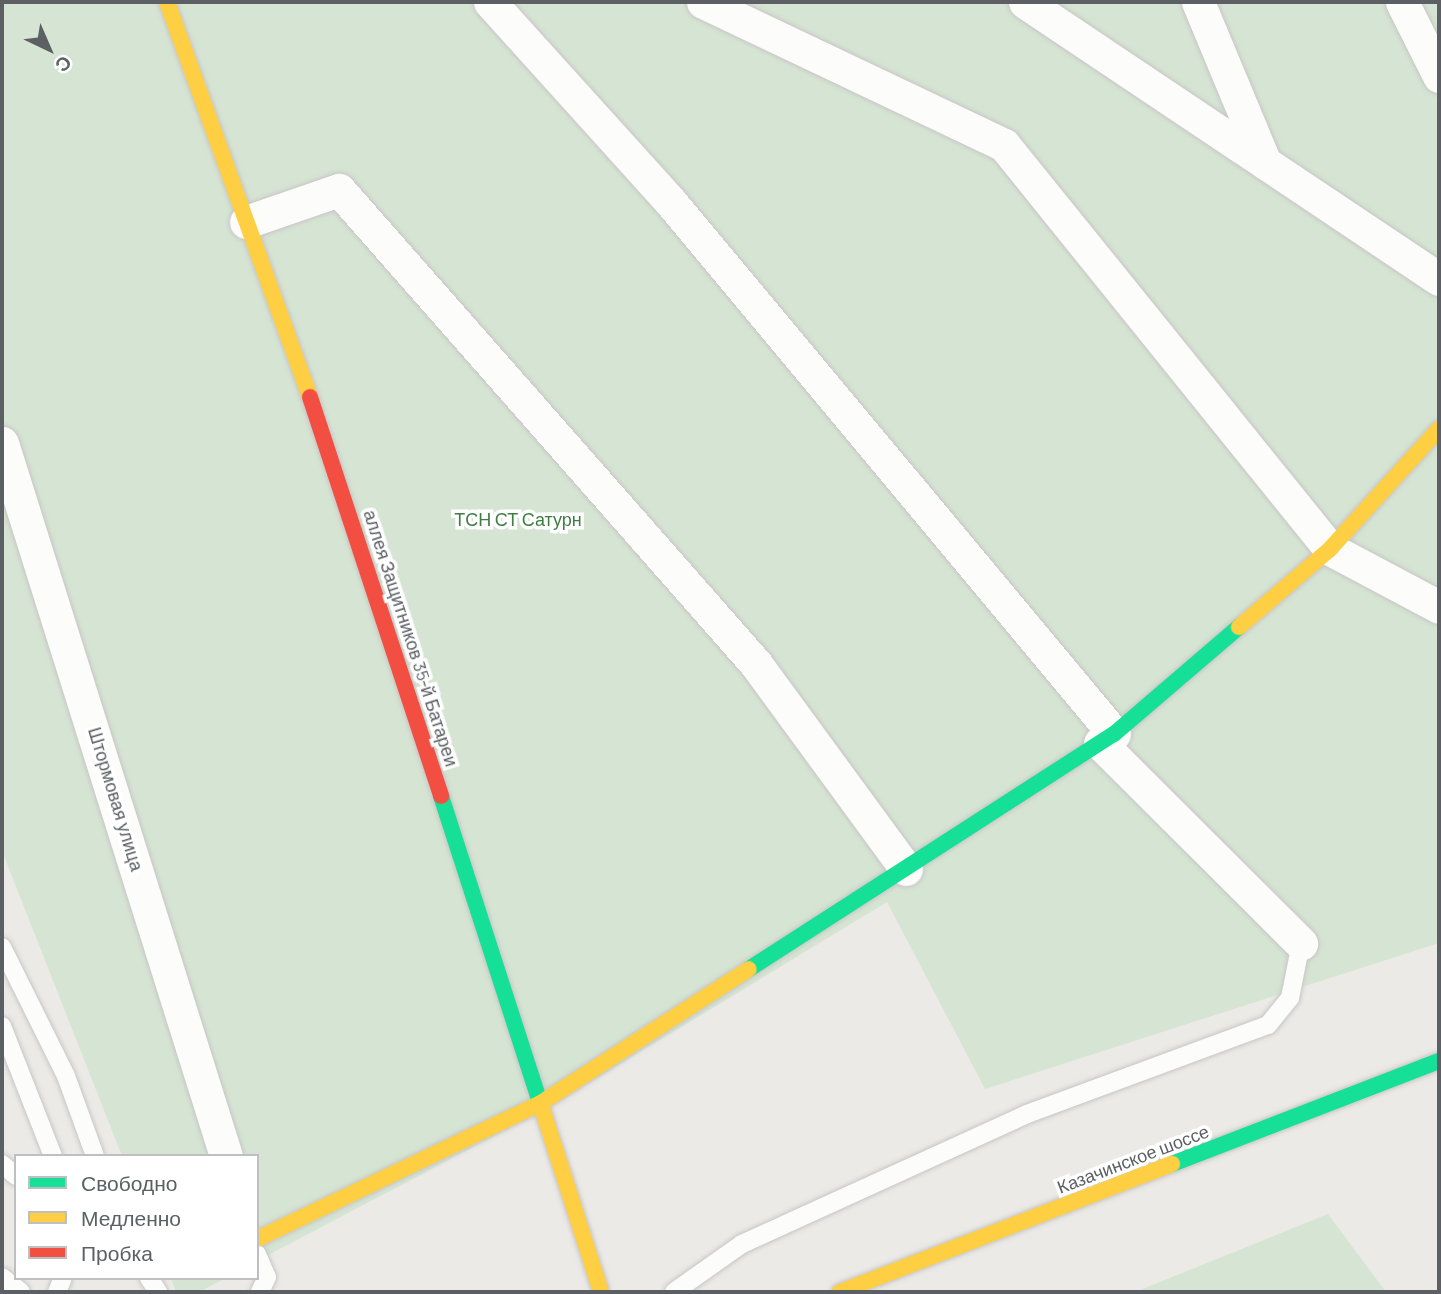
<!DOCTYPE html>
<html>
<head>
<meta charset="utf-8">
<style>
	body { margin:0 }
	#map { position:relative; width:1441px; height:1294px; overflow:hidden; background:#ebeae6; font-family:Barlow,sans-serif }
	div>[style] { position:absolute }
	.green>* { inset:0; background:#d6e5d3 }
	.roads { filter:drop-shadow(0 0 2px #c7c6c6) drop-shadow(0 0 2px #c7c6c6) }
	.lane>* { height:18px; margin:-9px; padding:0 9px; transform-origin:9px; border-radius:9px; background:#fcfcfb }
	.street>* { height:33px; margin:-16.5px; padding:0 16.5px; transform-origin:16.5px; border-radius:16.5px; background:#fcfcfb }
	.fast>* { height:16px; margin:-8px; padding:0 8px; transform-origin:8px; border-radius:8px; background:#16e098 }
	.slow>* { height:16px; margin:-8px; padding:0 8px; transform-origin:8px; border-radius:8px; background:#ffcf43 }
	.jam>* { height:16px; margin:-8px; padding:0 8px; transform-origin:8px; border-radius:8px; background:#f24e42 }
	span { translate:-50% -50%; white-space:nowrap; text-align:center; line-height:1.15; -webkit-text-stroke:7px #fff; paint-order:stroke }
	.park-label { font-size:18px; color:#3f7e42 }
	.street-label { font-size:18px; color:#5c5f63 }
	.frame { position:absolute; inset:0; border:4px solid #5c5f63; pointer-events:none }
	.legend { position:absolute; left:14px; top:1154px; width:245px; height:126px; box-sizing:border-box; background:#fff; border:2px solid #bebfc1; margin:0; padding:9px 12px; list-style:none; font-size:21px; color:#5c5f63 }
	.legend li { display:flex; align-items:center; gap:14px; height:35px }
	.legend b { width:35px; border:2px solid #bebfc1 }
	.north { position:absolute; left:14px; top:14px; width:70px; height:70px; -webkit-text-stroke:5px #fff; paint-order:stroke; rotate:136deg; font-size:19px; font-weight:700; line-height:28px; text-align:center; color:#5c5f63 }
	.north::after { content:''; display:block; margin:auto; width:24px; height:32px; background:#5c5f63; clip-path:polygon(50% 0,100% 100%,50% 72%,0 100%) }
</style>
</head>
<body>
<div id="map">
	<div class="green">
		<div style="clip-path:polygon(2px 2px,1439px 2px,1439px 943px,985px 1089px,887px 902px,553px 1105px,257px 1261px,257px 1156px,122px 1156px,2px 851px)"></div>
		<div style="clip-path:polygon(1328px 1214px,1386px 1292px,1135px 1292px)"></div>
		<div style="clip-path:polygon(171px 1278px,226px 1278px,199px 1292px,176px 1292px)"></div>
	</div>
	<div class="roads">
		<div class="lane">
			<div style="left:2px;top:947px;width:144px;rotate:63.6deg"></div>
			<div style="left:66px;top:1076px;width:85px;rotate:70.1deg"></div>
			<div style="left:2px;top:1026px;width:140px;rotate:68.6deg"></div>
			<div style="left:2px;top:1164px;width:18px;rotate:41deg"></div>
			<div style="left:257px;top:1254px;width:25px;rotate:67deg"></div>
			<div style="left:267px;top:1277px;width:17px;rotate:115deg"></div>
			<div style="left:2px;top:1277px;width:24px;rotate:38deg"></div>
			<div style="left:149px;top:1278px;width:17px;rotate:57deg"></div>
			<div style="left:57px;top:1292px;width:15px;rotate:-67deg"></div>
			<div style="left:674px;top:1292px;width:83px;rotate:-35.2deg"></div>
			<div style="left:742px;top:1244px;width:313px;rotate:-24.5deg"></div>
			<div style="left:1027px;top:1114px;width:257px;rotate:-20.3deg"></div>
			<div style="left:1268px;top:1025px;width:35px;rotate:-51deg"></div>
			<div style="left:1290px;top:998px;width:56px;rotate:-78.7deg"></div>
		</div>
		<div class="street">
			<div style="left:490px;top:2px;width:267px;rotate:47.9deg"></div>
			<div style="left:669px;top:200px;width:695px;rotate:50.19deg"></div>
			<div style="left:703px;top:2px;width:333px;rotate:25.4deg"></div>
			<div style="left:1004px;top:145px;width:519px;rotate:51.1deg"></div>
			<div style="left:1330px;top:549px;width:123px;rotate:28deg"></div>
			<div style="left:1025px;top:2px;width:498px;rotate:33.8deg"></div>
			<div style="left:1198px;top:2px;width:174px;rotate:67.4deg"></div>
			<div style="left:1402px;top:2px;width:83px;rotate:63.4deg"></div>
			<div style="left:246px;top:222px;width:98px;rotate:-19deg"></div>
			<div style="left:339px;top:190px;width:631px;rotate:48.66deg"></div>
			<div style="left:756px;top:664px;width:254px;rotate:53.8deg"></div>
			<div style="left:2px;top:443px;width:747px;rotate:72.56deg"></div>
			<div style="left:1100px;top:743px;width:284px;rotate:44.9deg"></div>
		</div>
		<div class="fast">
			<div style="left:441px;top:796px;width:325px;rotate:72.1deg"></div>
			<div style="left:749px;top:969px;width:434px;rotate:-32.8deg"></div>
			<div style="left:1114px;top:734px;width:165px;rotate:-40.6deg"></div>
			<div style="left:1172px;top:1164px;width:286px;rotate:-21.1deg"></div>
		</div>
		<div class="slow">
			<div style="left:167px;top:2px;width:420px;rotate:70.1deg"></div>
			<div style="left:1239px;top:627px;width:120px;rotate:-40.6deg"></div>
			<div style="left:1330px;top:549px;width:162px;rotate:-47.8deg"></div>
			<div style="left:541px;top:1105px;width:196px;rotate:72.2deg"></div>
			<div style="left:257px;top:1239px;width:315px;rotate:-25.6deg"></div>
			<div style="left:541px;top:1103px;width:247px;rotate:-32.8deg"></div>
			<div style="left:840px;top:1292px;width:356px;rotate:-21.1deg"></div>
		</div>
		<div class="jam">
			<div style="left:310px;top:397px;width:420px;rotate:71.8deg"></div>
		</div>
	</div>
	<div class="park-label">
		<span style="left:518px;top:519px">ТСН СТ Сатурн</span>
	</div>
	<div class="street-label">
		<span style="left:411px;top:638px;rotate:72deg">аллея Защитников 35-й Батареи</span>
		<span style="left:116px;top:799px;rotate:73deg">Штормовая улица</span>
		<span style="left:1133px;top:1159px;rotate:-21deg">Казачинское шоссе</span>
	</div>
	<div class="frame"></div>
	<ul class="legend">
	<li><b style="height:9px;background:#16e098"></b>Свободно</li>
	<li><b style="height:9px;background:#ffcf43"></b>Медленно</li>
	<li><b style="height:9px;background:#f24e42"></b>Пробка</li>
	</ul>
	<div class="north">С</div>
</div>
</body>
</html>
